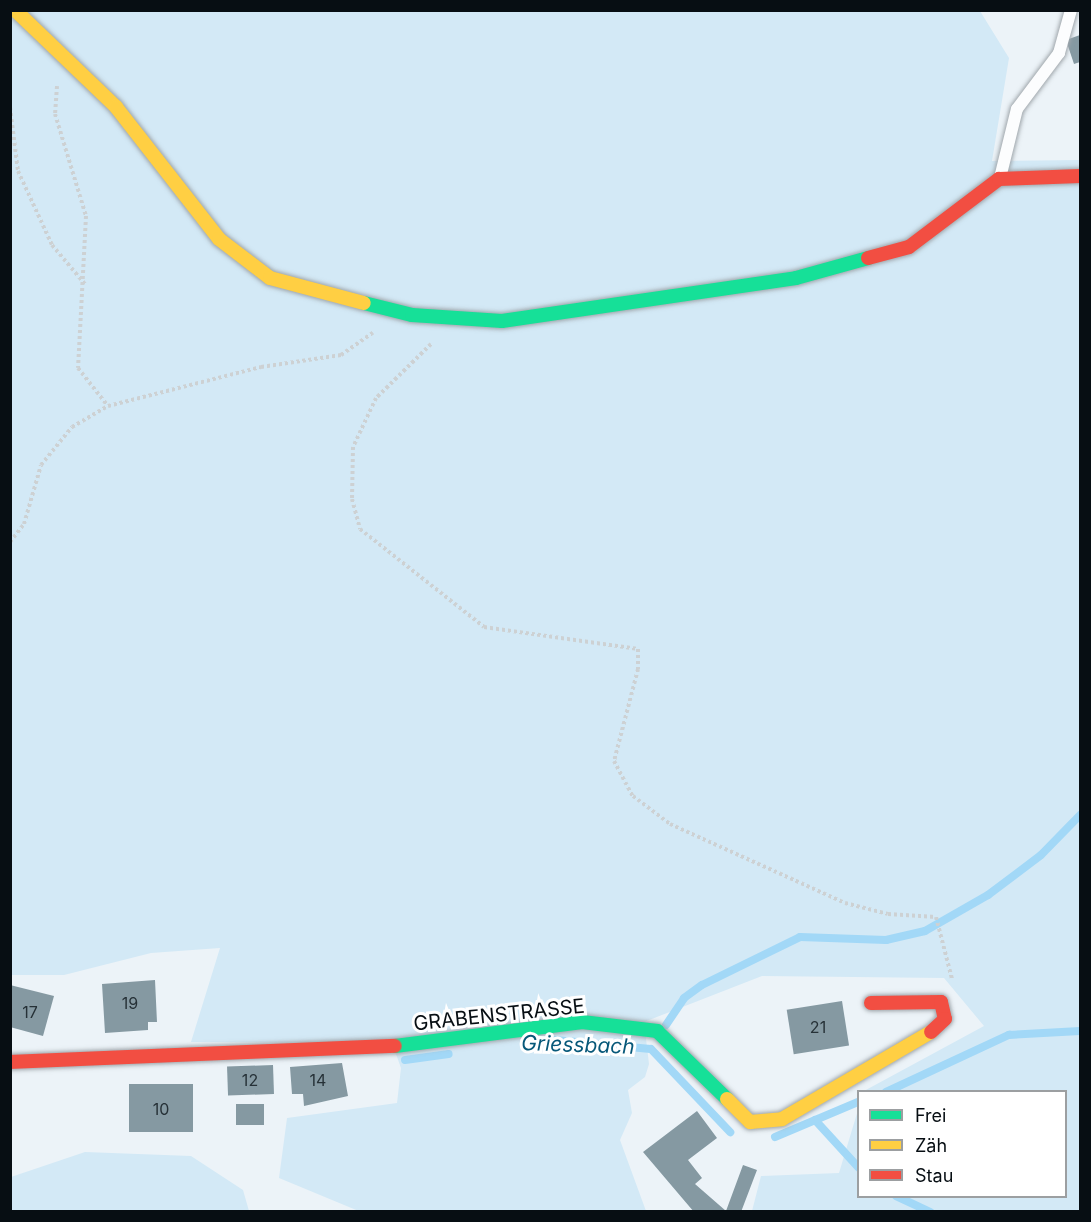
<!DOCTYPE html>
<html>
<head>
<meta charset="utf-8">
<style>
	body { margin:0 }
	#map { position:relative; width:1091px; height:1222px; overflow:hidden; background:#ecf3f8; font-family:Inter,sans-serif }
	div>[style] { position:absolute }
	.green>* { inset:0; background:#d3e9f6 }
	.stream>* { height:8px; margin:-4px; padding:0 4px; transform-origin:4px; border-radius:4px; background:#a2d8f7 }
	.building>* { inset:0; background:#8599a2; transform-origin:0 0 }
	.path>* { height:4px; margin-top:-2px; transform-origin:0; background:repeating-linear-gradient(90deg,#cdd1d3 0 3px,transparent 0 6px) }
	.roads { filter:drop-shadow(0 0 2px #a0a7ac) drop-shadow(0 0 2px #a0a7ac) }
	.lane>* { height:12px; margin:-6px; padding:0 6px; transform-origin:6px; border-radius:6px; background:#fcfdfe }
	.fast>* { height:14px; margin:-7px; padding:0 7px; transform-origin:7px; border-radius:7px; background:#16e098 }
	.slow>* { height:14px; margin:-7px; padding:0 7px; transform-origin:7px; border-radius:7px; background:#ffcf43 }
	.jam>* { height:14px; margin:-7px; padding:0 7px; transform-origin:7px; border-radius:7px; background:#f24e42 }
	span { translate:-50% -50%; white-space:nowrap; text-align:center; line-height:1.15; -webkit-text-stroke:6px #fff; paint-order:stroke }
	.number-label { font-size:16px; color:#263137 }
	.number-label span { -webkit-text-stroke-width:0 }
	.street-label { font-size:20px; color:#070e13 }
	.water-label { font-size:21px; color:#075879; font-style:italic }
	.frame { position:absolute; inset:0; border:12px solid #070e13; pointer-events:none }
	.legend { position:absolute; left:857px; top:1090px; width:210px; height:108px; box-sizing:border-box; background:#fff; border:2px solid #9c9fa1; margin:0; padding:8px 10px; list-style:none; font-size:18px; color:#070e13 }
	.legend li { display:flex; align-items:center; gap:12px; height:30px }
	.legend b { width:30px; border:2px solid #9c9fa1 }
</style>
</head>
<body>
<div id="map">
	<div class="green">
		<div style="clip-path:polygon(10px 11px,980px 11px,1009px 58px,992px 161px,1080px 160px,1080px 1211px,752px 1211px,761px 1176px,839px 1173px,858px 1110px,858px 1196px,1066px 1196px,1066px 1092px,864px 1091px,984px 1026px,944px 978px,762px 976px,644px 1022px,649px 1064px,645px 1077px,628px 1090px,632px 1113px,620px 1140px,646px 1211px,361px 1212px,279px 1178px,287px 1118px,397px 1103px,401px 1068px,392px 1043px,191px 1042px,220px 948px,151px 953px,64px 975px,11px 975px)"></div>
		<div style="clip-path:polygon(85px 1152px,191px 1156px,243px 1190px,249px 1211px,11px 1211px,11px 1177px)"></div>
	</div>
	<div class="stream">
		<div style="left:666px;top:1025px;width:32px;rotate:-56deg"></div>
		<div style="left:684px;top:998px;width:22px;rotate:-36deg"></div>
		<div style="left:702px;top:985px;width:109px;rotate:-26.1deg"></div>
		<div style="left:800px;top:937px;width:86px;rotate:2deg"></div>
		<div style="left:886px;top:940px;width:40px;rotate:-13deg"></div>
		<div style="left:925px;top:931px;width:73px;rotate:-29.7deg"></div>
		<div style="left:988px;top:895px;width:66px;rotate:-37deg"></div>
		<div style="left:1041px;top:855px;width:56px;rotate:-45.7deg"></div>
		<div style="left:555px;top:1040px;width:96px;rotate:5.4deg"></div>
		<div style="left:651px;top:1049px;width:115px;rotate:46.4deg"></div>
		<div style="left:405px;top:1060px;width:44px;rotate:-7.8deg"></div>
		<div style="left:886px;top:1092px;width:136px;rotate:-24.9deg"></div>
		<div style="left:1009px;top:1035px;width:71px;rotate:-3.2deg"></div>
		<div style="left:815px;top:1120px;width:64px;rotate:47.5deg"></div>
		<div style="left:775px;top:1137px;width:90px;rotate:-22.9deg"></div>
		<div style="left:896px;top:1196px;width:38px;rotate:25deg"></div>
	</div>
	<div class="building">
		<div style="clip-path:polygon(1080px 35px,1080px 62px,1074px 64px,1066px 40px)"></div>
		<div style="clip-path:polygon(155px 980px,157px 1022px,148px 1022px,148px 1030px,105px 1033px,102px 984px)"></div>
		<div style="clip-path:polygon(10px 985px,54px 996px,43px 1036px,10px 1027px)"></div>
		<div style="left:842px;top:1001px;width:45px;height:56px;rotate:81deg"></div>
		<div style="clip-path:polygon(342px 1063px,348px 1096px,304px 1106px,303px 1094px,292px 1094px,290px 1067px)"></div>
		<div style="left:273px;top:1065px;width:29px;height:46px;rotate:88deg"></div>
		<div style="left:193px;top:1084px;width:48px;height:64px;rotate:90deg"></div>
		<div style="left:236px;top:1104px;width:28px;height:21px"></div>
		<div style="clip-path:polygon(697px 1111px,717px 1138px,688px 1160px,702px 1178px,695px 1184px,726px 1211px,743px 1165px,757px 1170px,741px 1212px,694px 1212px,643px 1152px)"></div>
	</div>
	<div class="path">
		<div style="left:57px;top:86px;width:28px;rotate:94deg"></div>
		<div style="left:55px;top:114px;width:107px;rotate:73.1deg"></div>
		<div style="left:86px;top:216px;width:152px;rotate:93deg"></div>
		<div style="left:78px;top:368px;width:48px;rotate:51.7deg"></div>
		<div style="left:10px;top:107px;width:64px;rotate:82.9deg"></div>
		<div style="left:18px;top:171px;width:81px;rotate:65.3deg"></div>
		<div style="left:52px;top:245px;width:51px;rotate:49.8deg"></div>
		<div style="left:431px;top:344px;width:77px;rotate:135.5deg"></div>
		<div style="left:376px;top:398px;width:54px;rotate:115.1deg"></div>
		<div style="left:353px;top:447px;width:52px;rotate:91.1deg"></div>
		<div style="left:352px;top:499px;width:31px;rotate:75deg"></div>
		<div style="left:360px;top:529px;width:158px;rotate:38.3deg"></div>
		<div style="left:484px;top:627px;width:156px;rotate:8.1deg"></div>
		<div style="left:638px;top:649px;width:20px;rotate:90deg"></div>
		<div style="left:638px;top:669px;width:95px;rotate:104.6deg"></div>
		<div style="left:614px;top:761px;width:40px;rotate:62deg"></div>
		<div style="left:633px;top:796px;width:46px;rotate:37.1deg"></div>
		<div style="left:670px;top:824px;width:192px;rotate:24.3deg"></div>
		<div style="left:845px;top:903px;width:44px;rotate:14.3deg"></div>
		<div style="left:888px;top:914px;width:48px;rotate:3.6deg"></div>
		<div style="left:936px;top:917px;width:64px;rotate:75.5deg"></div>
		<div style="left:10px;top:542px;width:23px;rotate:-52deg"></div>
		<div style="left:24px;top:524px;width:61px;rotate:-73.9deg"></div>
		<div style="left:41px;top:465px;width:49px;rotate:-50.8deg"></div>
		<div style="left:72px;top:427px;width:42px;rotate:-30.3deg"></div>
		<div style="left:108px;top:406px;width:158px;rotate:-14.3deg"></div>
		<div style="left:261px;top:367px;width:81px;rotate:-8.5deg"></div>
		<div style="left:341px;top:355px;width:39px;rotate:-35deg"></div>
	</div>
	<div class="roads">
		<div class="lane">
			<div style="left:1000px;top:178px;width:71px;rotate:-76.2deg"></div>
			<div style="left:1017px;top:109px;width:70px;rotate:-53.1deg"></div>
			<div style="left:1059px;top:53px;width:45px;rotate:-74.4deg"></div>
		</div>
		<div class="fast">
			<div style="left:364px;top:303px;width:49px;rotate:14deg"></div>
			<div style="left:412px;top:315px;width:90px;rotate:3.8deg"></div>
			<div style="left:502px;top:321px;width:297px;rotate:-8.3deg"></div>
			<div style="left:796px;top:278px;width:75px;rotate:-15.5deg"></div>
			<div style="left:395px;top:1046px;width:189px;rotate:-7.3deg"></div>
			<div style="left:582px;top:1022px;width:76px;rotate:6.8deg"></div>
			<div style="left:657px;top:1031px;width:98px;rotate:44.2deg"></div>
		</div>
		<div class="slow">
			<div style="left:15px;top:10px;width:140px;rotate:43.8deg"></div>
			<div style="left:116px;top:107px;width:167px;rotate:52deg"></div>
			<div style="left:219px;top:239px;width:64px;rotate:37.4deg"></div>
			<div style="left:270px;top:278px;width:97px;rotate:14.9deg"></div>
			<div style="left:727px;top:1099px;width:33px;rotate:45deg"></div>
			<div style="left:750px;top:1122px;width:32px;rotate:-5deg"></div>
			<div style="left:782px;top:1119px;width:173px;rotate:-30.3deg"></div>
		</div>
		<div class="jam">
			<div style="left:868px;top:258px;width:42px;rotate:-15deg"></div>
			<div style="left:909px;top:247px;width:113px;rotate:-37.1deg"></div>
			<div style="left:999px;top:179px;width:81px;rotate:-2.1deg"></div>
			<div style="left:871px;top:1003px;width:70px;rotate:-0.8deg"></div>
			<div style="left:941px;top:1002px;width:17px;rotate:77deg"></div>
			<div style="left:945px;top:1019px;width:19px;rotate:137deg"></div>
			<div style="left:10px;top:1062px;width:385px;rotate:-2.4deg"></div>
		</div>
	</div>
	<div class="number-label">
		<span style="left:130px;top:1003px">19</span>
		<span style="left:30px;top:1012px">17</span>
		<span style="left:818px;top:1027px">21</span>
		<span style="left:250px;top:1080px">12</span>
		<span style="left:318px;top:1080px">14</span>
		<span style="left:161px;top:1109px">10</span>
	</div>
	<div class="street-label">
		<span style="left:499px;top:1015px;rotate:-6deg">GRABENSTRASSE</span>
	</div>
	<div class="water-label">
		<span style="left:578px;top:1045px;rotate:2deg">Griessbach</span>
	</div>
	<div class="frame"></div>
	<ul class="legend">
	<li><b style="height:8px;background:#16e098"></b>Frei</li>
	<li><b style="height:8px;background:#ffcf43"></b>Zäh</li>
	<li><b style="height:8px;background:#f24e42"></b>Stau</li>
	</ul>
</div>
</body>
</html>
